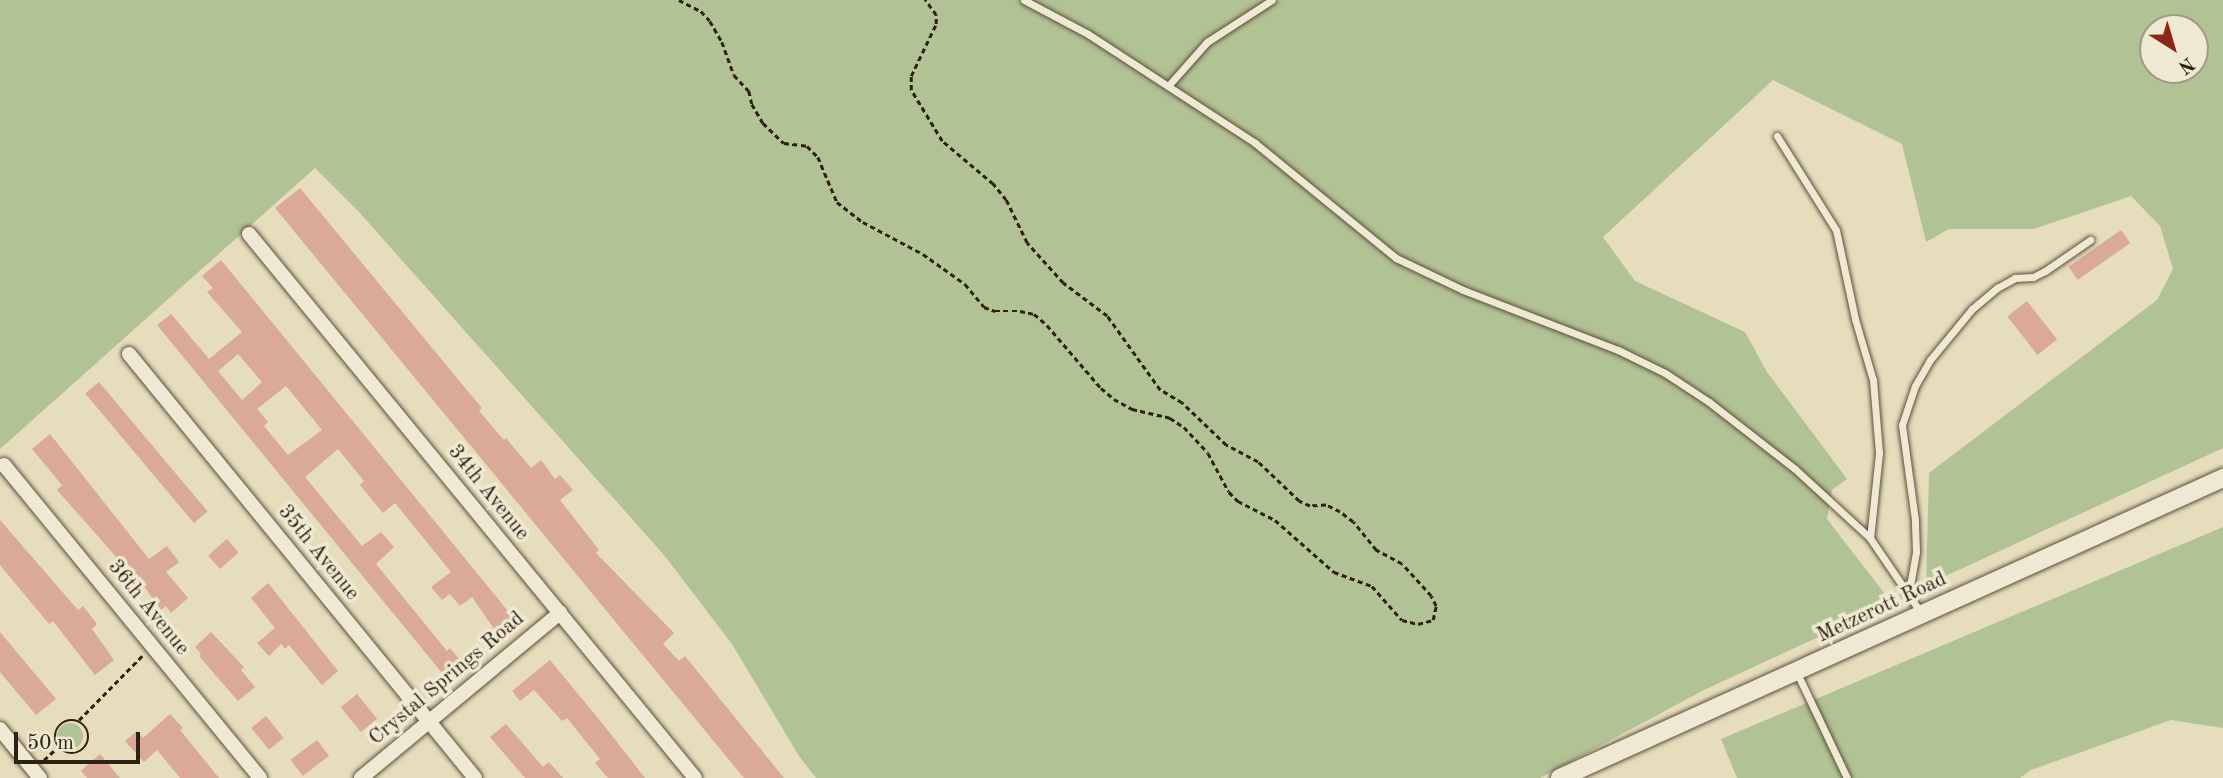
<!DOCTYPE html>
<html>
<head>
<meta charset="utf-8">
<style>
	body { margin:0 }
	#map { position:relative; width:2223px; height:778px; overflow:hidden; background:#e6ddbc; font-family:"Old Standard TT",serif }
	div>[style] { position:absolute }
	.green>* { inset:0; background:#b1c294 }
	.round { border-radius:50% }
	.building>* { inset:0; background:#daa997; transform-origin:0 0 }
	.path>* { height:2.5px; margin-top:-1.25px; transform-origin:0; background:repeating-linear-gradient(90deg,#2e2013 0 5px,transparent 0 8.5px) }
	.path>.ring { margin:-1.25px; padding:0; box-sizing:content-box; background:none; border:2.5px solid #2e2013; border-radius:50% }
	.roads { filter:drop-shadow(0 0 2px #5c4f3d) drop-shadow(0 0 2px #5c4f3d) }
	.service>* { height:7px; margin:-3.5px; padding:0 3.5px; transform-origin:3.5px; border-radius:3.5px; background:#efe9d3 }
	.minor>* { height:14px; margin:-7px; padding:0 7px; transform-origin:7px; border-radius:7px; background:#efe9d3 }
	.tertiary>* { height:18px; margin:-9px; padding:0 9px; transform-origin:9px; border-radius:9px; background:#efe9d3 }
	span { translate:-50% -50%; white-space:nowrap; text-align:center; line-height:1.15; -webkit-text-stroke:7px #efe9d3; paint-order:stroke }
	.street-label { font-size:21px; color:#2e2013 }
	.north { position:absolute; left:2139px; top:14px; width:70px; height:70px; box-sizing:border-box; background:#efe9d3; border:2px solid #a29986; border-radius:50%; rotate:143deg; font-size:19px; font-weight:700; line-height:28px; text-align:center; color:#2e2013 }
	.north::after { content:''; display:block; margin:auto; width:24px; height:32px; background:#8f2418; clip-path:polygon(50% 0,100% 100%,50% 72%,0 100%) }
	.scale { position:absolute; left:14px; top:732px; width:126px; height:32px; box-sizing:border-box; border:4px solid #2e2013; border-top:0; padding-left:9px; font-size:21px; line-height:24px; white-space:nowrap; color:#2e2013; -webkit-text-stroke:5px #efe9d3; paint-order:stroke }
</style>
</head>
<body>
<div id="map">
	<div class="green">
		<div style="clip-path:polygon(evenodd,0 0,2223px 0,2223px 448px,1926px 585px,1929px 473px,2157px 300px,2173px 269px,2160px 226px,2131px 196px,2034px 229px,1949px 229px,1926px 242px,1902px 144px,1773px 80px,1603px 237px,1635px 281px,1745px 332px,1767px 372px,1847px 479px,1832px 490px,1827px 519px,1888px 598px,1877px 603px,1881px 608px,1704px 690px,1540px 778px,816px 778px,799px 756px,732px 644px,664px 555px,359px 212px,315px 168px,0 449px,0 0,2153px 28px,2195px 28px,2195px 70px,2153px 70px,2153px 28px)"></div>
		<div style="clip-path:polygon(2223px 527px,2223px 728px,2171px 720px,2031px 770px,2020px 778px,1737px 778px,1721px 739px)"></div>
		<div class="round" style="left:57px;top:723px;width:26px;height:26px"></div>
	</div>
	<div class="building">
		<div style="clip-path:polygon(300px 188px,471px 395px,482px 408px,479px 411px,504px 440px,506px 438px,531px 468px,541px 460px,555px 479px,560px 475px,573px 490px,560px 500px,599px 550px,596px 553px,674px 633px,663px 644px,679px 661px,685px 656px,784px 778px,744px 778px,275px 208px)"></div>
		<div style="left:2121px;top:230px;width:16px;height:64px;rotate:55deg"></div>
		<div style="clip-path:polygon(evenodd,221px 260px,517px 622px,499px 636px,472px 597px,460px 606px,450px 594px,442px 600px,431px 587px,451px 572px,395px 503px,383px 513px,360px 485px,364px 481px,338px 449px,305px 477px,362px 546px,381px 532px,394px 547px,376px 564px,447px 651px,450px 648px,464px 665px,447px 679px,157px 325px,171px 314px,209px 359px,242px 332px,207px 292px,213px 288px,202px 276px,221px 260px,238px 354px,262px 382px,242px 400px,218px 371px,238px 354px,221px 260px,286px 386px,322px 430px,288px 455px,264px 426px,268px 422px,257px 409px,286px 386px)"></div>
		<div style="left:2027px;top:301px;width:49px;height:25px;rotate:52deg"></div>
		<div style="left:99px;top:382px;width:169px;height:18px;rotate:50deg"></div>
		<div style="clip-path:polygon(50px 434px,149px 559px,167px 546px,179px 562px,166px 572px,188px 598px,171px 613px,166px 606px,161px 610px,123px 557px,119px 560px,57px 490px,62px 485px,32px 449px)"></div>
		<div style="clip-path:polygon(0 520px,78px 610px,83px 606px,97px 624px,92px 629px,114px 660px,95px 675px,53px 621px,49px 624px,0 565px)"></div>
		<div style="left:227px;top:539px;width:18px;height:25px;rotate:49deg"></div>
		<div style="clip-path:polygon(268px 583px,338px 671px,322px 685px,289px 645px,285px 649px,281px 644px,269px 656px,257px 643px,275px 628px,251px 598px)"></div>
		<div style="clip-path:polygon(0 632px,56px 699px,36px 715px,0 672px)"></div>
		<div style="clip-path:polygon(211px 632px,244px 667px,241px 670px,255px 687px,238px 701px,199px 656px,201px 654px,195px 647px)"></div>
		<div style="clip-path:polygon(550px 660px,602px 723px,645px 778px,608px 778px,595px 763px,600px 759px,567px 718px,562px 721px,534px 690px,520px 701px,512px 691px)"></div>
		<div style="left:357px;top:694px;width:32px;height:21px;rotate:51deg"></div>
		<div style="clip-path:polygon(170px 714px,183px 728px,180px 730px,219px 778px,180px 778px,157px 750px,144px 762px,125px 741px,137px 731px,143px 738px)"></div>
		<div style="left:266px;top:716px;width:28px;height:19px;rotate:51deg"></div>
		<div style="clip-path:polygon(506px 724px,543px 767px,549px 762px,563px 778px,525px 778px,490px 737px)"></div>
		<div style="left:317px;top:740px;width:20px;height:33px;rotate:53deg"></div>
		<div style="clip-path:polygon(100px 754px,120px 778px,87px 778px,81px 771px)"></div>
	</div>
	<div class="path">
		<div style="left:679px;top:0;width:25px;rotate:27deg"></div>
		<div style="left:701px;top:11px;width:13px;rotate:48deg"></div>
		<div style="left:710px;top:21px;width:24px;rotate:60deg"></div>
		<div style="left:722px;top:42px;width:35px;rotate:70deg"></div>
		<div style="left:734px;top:75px;width:22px;rotate:47deg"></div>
		<div style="left:749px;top:91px;width:13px;rotate:77deg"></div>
		<div style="left:752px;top:104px;width:22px;rotate:60deg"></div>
		<div style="left:763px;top:123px;width:29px;rotate:44deg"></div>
		<div style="left:784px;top:143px;width:23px;rotate:7deg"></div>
		<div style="left:807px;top:146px;width:16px;rotate:45deg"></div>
		<div style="left:818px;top:157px;width:49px;rotate:67.1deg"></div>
		<div style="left:837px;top:202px;width:33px;rotate:38deg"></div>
		<div style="left:863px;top:222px;width:68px;rotate:28.1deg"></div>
		<div style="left:923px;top:254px;width:52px;rotate:35.5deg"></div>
		<div style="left:965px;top:284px;width:30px;rotate:50deg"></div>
		<div style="left:984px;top:307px;width:12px;rotate:20deg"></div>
		<div style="left:995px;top:311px;width:25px"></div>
		<div style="left:1020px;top:311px;width:14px;rotate:12deg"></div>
		<div style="left:1034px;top:314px;width:17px;rotate:40deg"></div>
		<div style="left:1047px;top:325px;width:83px;rotate:49.4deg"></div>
		<div style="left:1101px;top:388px;width:17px;rotate:40deg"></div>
		<div style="left:1114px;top:399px;width:21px;rotate:29deg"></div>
		<div style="left:1132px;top:409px;width:39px;rotate:13deg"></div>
		<div style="left:1170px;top:418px;width:17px;rotate:33deg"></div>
		<div style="left:1184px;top:427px;width:35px;rotate:47deg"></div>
		<div style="left:1208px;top:453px;width:44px;rotate:61.7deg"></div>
		<div style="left:1229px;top:492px;width:13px;rotate:45deg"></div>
		<div style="left:1238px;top:501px;width:42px;rotate:27.2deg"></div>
		<div style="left:1275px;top:520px;width:79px;rotate:41.4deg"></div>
		<div style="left:1334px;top:572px;width:40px;rotate:20.2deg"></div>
		<div style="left:1372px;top:586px;width:45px;rotate:48.6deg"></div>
		<div style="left:1402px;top:620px;width:16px;rotate:14deg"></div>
		<div style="left:1418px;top:624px;width:16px;rotate:-15deg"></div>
		<div style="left:1433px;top:620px;width:14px;rotate:-78deg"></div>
		<div style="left:1436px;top:606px;width:11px;rotate:-117deg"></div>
		<div style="left:1431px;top:596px;width:43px;rotate:-132.2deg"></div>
		<div style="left:1402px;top:564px;width:30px;rotate:-152deg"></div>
		<div style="left:1376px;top:550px;width:36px;rotate:-129deg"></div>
		<div style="left:1353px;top:522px;width:16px;rotate:-142deg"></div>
		<div style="left:1340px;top:512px;width:16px;rotate:-153deg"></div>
		<div style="left:1326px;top:505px;width:16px;rotate:176deg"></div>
		<div style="left:1310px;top:506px;width:12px;rotate:-156deg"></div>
		<div style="left:1299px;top:501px;width:57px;rotate:-136.4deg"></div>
		<div style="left:1258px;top:462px;width:36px;rotate:-152deg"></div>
		<div style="left:1226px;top:445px;width:61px;rotate:-136.3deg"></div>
		<div style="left:1182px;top:403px;width:26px;rotate:-149deg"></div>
		<div style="left:1160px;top:390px;width:91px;rotate:-125.6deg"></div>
		<div style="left:1107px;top:316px;width:55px;rotate:-143.1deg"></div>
		<div style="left:1063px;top:283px;width:54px;rotate:-132deg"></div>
		<div style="left:1027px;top:243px;width:48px;rotate:-116deg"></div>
		<div style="left:1006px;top:200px;width:21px;rotate:-129deg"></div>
		<div style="left:993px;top:184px;width:67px;rotate:-139.9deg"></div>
		<div style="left:942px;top:141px;width:60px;rotate:-121.3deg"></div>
		<div style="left:911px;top:90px;width:14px;rotate:-90deg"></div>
		<div style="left:911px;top:76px;width:58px;rotate:-64.3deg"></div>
		<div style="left:936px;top:24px;width:9px;rotate:-90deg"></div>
		<div style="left:936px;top:15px;width:19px;rotate:-126deg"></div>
		<div class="ring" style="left:55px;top:720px;width:31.5px;height:31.5px"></div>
		<div style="left:79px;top:720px;width:90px;rotate:-45.5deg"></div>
		<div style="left:44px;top:760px;width:18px;rotate:-43deg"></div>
	</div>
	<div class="roads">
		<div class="service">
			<div style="left:1024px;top:0;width:72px;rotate:28deg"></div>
			<div style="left:1088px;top:34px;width:199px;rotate:33.1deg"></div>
			<div style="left:1255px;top:143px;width:182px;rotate:39.2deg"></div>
			<div style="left:1396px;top:258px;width:74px;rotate:25.5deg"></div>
			<div style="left:1463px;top:290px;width:166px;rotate:21.2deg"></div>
			<div style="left:1618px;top:350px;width:52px;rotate:26.1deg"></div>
			<div style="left:1665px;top:373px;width:53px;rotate:33.4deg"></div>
			<div style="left:1709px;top:402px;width:109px;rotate:37.9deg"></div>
			<div style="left:1795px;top:469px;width:102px;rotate:42.6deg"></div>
			<div style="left:1870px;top:538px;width:91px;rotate:55.8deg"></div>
			<div style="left:1168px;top:86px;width:59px;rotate:-48.4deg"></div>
			<div style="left:1207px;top:42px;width:77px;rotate:-32.9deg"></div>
			<div style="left:1777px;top:136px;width:111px;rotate:57.9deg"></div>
			<div style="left:1836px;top:230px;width:91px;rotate:77.9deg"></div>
			<div style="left:1855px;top:319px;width:64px;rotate:73.6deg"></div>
			<div style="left:1873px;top:380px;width:73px;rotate:85.3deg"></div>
			<div style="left:1879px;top:453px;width:85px;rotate:96deg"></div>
			<div style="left:1908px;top:597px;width:46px;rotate:-79.9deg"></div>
			<div style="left:1916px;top:552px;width:32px;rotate:-92deg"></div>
			<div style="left:1915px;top:520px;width:96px;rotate:-97.8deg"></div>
			<div style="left:1902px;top:425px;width:41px;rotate:-71.6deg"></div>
			<div style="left:1915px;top:386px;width:30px;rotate:-60deg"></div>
			<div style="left:1930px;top:360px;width:66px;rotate:-50.5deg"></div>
			<div style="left:1972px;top:309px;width:33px;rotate:-40deg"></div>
			<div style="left:1997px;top:288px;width:21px;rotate:-29deg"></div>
			<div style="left:2015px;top:278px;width:18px;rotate:-3deg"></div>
			<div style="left:2033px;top:277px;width:13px;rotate:-27deg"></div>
			<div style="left:2045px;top:271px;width:55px;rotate:-34.6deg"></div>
			<div style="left:1797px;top:673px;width:116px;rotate:64.5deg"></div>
		</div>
		<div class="minor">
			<div style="left:249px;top:234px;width:703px;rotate:50.65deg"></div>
			<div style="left:129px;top:354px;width:547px;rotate:50.78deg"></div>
			<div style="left:4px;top:465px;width:404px;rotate:50.7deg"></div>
			<div style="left:0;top:729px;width:63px;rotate:50.8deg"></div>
			<div style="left:361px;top:778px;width:259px;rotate:-39.7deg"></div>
		</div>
		<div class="tertiary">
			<div style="left:1560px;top:778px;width:728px;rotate:-24.35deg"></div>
		</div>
	</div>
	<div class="street-label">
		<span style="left:488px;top:493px;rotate:51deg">34th Avenue</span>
		<span style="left:318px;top:553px;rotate:51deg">35th Avenue</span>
		<span style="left:148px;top:608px;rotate:51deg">36th Avenue</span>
		<span style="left:1882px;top:608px;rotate:-25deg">Metzerott Road</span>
		<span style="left:447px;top:679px;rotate:-40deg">Crystal Springs Road</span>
	</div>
	<div class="north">N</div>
	<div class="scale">50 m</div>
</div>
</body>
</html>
